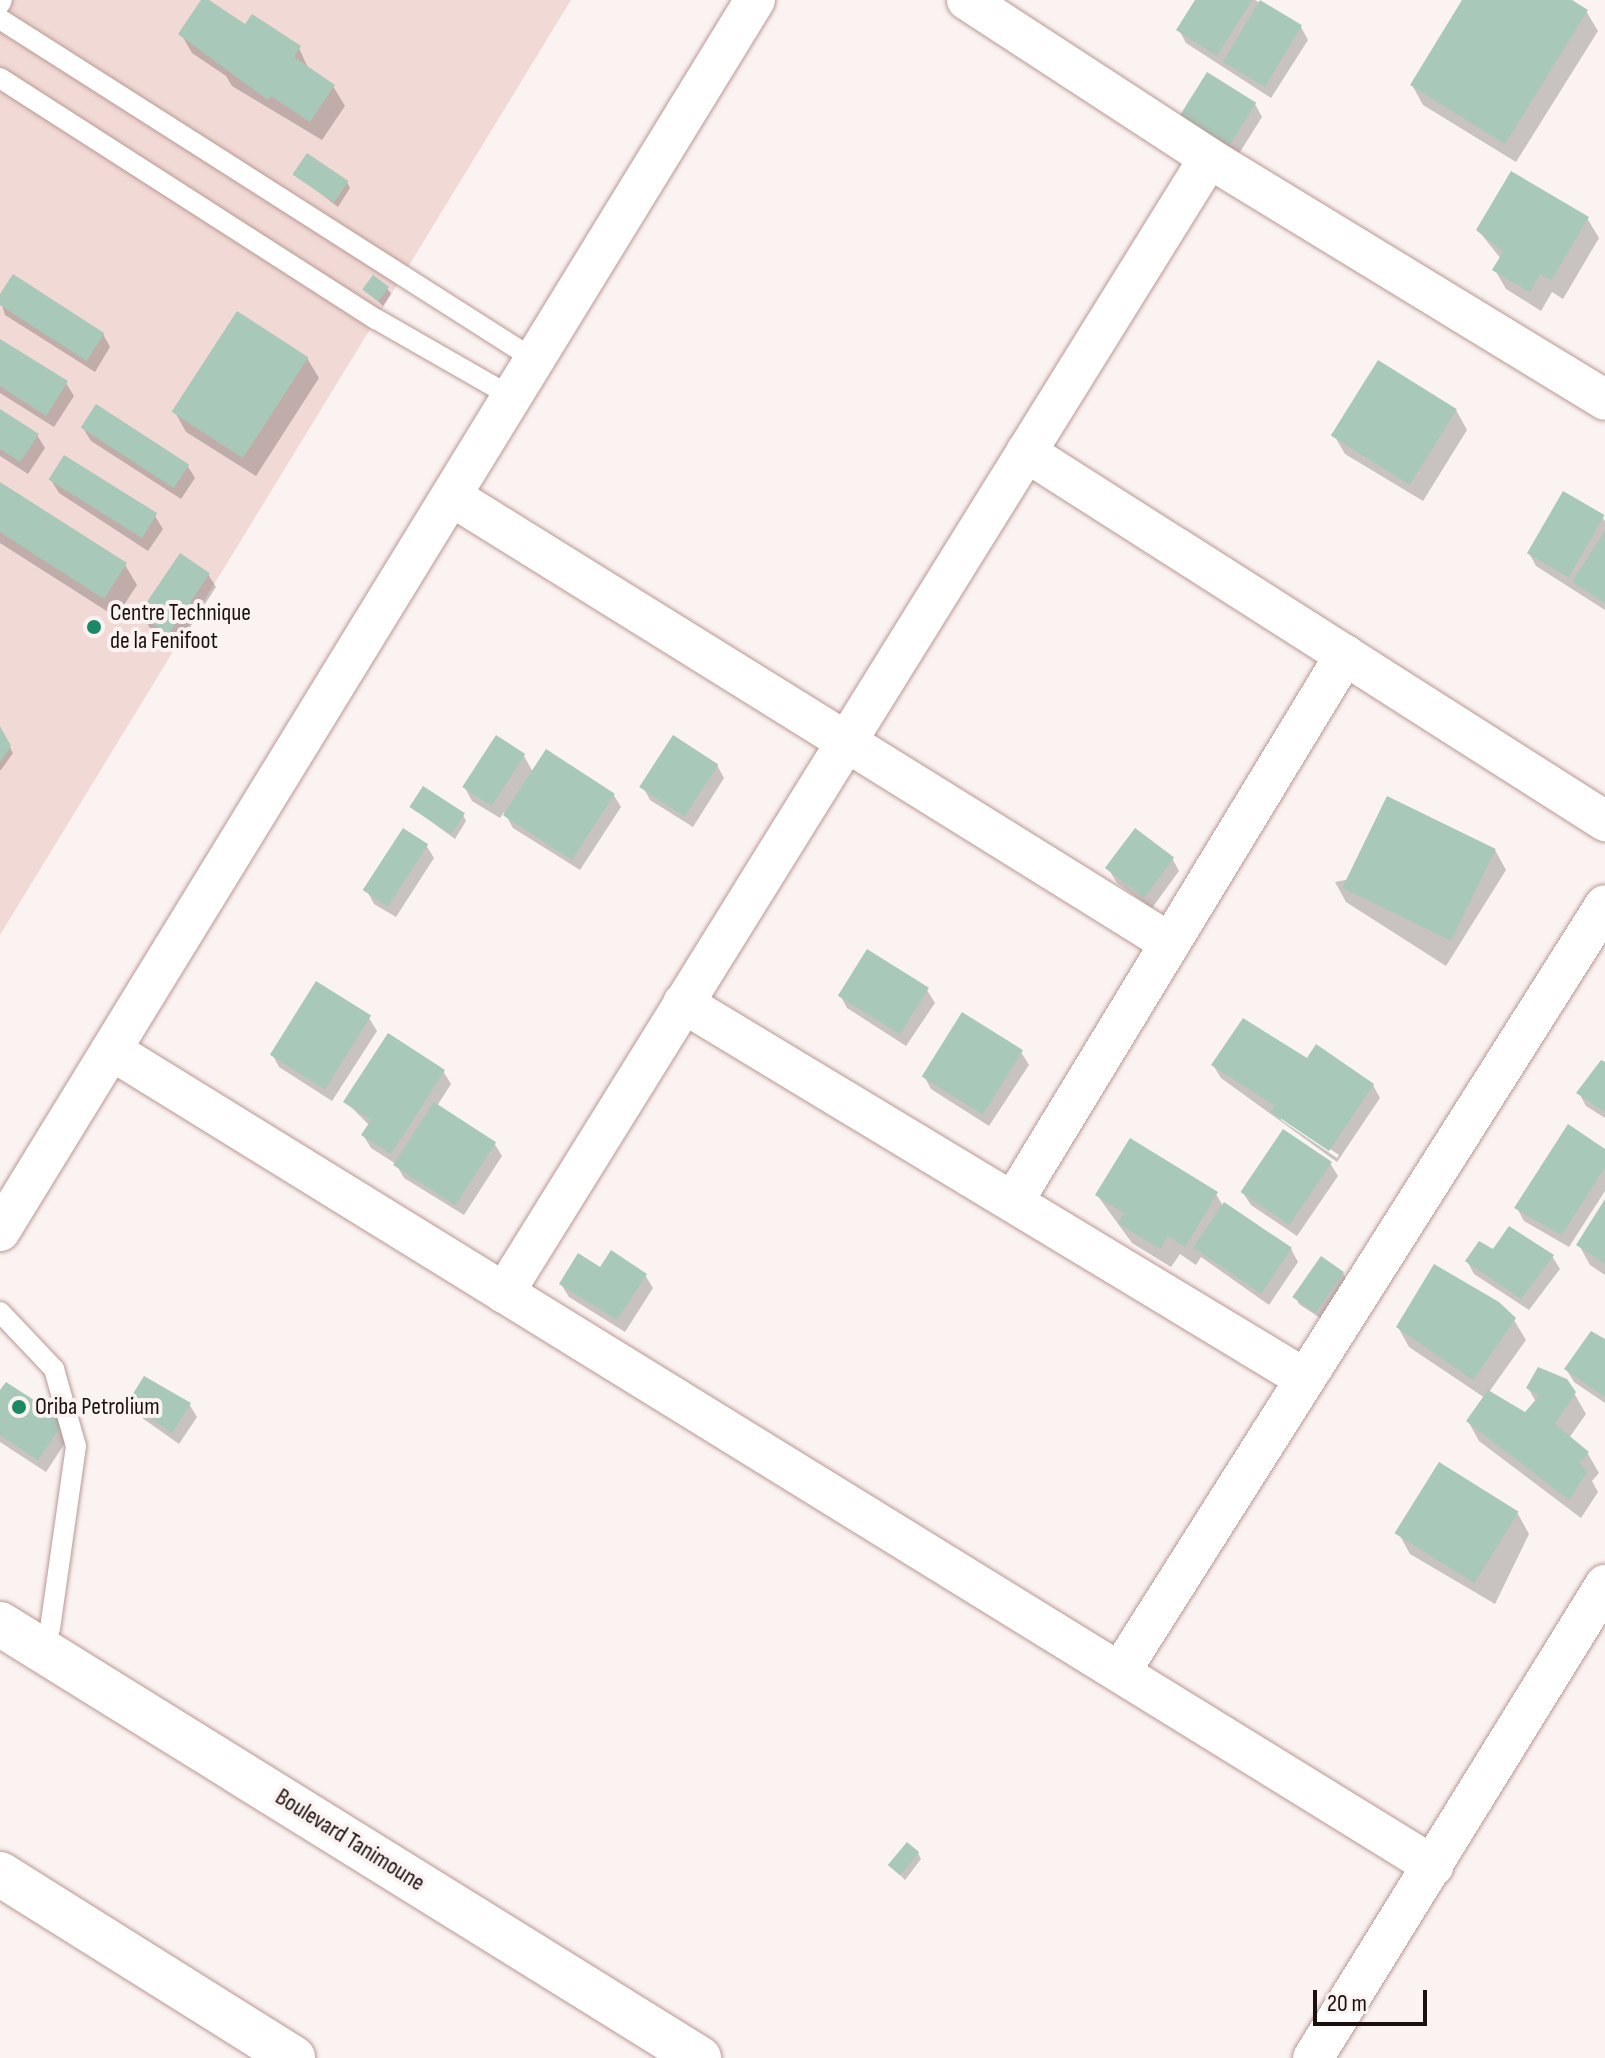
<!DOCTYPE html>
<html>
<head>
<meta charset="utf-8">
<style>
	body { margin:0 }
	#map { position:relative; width:1605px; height:2058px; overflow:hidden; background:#fbf3f2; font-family:"Sofia Sans Condensed",sans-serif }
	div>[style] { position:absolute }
	.green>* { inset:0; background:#f1d9d5 }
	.shadow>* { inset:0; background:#0003 }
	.building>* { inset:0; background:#a8c8ba; transform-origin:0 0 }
	.roads { filter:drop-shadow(0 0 2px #b99893) drop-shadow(0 0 2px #b99893) }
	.lane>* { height:20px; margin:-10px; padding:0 10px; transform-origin:10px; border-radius:10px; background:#fff }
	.street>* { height:40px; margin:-20px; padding:0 20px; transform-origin:20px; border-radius:20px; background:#fff }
	.primary>* { height:44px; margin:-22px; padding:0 22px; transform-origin:22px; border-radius:22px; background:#fff }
	.dots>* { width:22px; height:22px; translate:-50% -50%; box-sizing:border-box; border:4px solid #fbf3f2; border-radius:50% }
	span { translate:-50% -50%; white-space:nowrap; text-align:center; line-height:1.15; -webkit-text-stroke:8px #fbf3f2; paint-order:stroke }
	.poi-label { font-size:24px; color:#1c100f }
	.left { translate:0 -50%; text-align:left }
	.street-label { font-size:24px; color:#1c100f }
	.scale { position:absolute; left:1313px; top:1990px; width:114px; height:36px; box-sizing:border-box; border:4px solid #1c100f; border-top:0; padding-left:10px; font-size:24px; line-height:28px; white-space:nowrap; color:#1c100f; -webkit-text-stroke:6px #fbf3f2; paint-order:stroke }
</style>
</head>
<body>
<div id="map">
	<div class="green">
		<div style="clip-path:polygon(0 0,571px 0,0 935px)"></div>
	</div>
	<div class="shadow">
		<div style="clip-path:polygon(203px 0,246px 27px,299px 48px,309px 70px,333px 86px,345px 106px,322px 140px,232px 86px,226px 76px,192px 53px,181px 34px)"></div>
		<div style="clip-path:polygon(1197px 0,1255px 0,1301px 27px,1308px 40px,1271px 98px,1186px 43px,1179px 30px)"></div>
		<div style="clip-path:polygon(1465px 0,1568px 0,1586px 11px,1598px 31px,1516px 162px,1423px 105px,1412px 85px)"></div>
		<div style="clip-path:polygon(1255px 104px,1262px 117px,1235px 160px,1188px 131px)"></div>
		<div style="clip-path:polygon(295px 174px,347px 182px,350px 188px,338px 207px)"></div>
		<div style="clip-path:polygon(1587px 218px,1599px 238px,1563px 299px,1552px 292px,1541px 311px,1506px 289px,1495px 270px,1501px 259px,1478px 230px)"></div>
		<div style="clip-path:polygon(14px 277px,103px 334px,110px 347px,95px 372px,5px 315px,0 299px)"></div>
		<div style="clip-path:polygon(387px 288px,391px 294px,383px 306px,366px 290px)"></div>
		<div style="clip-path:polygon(0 341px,66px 383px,74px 396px,54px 427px,0 393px)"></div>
		<div style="clip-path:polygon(307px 358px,319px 378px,256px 476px,186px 432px,175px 412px)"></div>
		<div style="clip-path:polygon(1456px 410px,1467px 430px,1423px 501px,1345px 454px,1334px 435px)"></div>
		<div style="clip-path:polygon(0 411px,37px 435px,45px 448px,28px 474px,0 456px)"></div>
		<div style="clip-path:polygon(83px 428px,187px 465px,195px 478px,181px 499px,91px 441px)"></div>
		<div style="clip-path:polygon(51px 480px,155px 516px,163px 529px,148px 551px,59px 493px)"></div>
		<div style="clip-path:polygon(0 485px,125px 565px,137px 585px,116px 617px,0 543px)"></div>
		<div style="clip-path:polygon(1602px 517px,1605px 521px,1605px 610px,1536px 566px,1529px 553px)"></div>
		<div style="clip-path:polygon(208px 574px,216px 587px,178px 646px,150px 628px,142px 616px)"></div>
		<div style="clip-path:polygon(0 730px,13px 753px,1px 770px,0 770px)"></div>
		<div style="clip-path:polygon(524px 756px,533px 772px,613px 794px,621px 807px,580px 870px,513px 828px,504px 812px,500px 818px,472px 801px,465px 788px)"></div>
		<div style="clip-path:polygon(717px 765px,724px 778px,693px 827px,650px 800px,643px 787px)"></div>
		<div style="clip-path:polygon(411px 807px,463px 815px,466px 821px,455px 839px)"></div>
		<div style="clip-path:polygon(426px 845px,434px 858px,396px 917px,374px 904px,367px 891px)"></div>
		<div style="clip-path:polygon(1495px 850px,1506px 870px,1446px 966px,1346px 902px,1335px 882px)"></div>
		<div style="clip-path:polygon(1172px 858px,1179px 871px,1152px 908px,1117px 883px,1109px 870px)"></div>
		<div style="clip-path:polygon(927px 990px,935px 1003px,906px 1046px,847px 1008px,840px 995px)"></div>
		<div style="clip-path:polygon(369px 1018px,377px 1031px,332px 1101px,279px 1067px,272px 1054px)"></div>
		<div style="clip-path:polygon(1021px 1052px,1029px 1065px,989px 1126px,931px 1089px,924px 1076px)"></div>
		<div style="clip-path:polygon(evenodd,1308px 1060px,1373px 1085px,1380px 1098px,1337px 1162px,1221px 1078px,1213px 1065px,1308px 1060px,1281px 1116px,1339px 1155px,1337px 1158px,1281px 1120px,1281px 1116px)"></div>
		<div style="clip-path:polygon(1605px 1065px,1605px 1118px,1586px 1106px,1579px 1093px)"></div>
		<div style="clip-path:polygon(443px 1071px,451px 1084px,437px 1106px,494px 1143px,502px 1156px,464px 1215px,404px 1178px,396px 1164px,371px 1148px,363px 1135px,369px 1125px,346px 1102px)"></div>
		<div style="clip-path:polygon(1605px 1151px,1605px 1191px,1569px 1247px,1524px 1221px,1517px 1208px)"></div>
		<div style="clip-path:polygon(1330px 1163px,1338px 1176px,1297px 1236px,1251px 1205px,1243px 1193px)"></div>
		<div style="clip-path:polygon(1216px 1194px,1223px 1206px,1291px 1249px,1298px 1262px,1269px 1305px,1201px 1257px,1196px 1265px,1180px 1254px,1171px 1267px,1132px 1243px,1097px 1195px)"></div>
		<div style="clip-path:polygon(1605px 1203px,1605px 1275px,1590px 1265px,1579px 1245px)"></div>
		<div style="clip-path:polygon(1494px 1251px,1552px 1256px,1560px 1269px,1529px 1310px,1474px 1274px,1467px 1261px)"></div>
		<div style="clip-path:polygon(600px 1270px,645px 1275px,653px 1288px,625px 1332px,569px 1297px,561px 1284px)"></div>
		<div style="clip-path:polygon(1343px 1273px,1346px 1279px,1320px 1318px,1299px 1304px,1296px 1298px)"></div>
		<div style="clip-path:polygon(1514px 1320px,1526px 1340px,1489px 1392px,1526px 1415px,1536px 1402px,1528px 1388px,1574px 1393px,1586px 1414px,1569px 1438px,1588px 1454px,1599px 1473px,1592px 1481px,1598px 1492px,1581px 1518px,1479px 1441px,1468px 1421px,1485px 1398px,1409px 1347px,1398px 1327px)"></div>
		<div style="clip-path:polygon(1605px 1342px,1605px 1403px,1574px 1382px,1566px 1369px)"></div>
		<div style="clip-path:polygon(0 1393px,64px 1421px,71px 1434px,46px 1472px,0 1442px)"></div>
		<div style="clip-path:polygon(130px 1402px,189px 1404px,197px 1417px,179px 1444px,138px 1415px)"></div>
		<div style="clip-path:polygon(1518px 1514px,1529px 1534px,1495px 1604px,1410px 1554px,1399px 1534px)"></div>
		<div style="clip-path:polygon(918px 1853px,921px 1859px,905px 1880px,891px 1866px)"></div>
	</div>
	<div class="building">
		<div style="clip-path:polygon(201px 0,209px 0,245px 24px,252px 14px,301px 46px,294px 57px,335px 85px,310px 122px,271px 96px,268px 100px,178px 34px)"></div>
		<div style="clip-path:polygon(1195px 0,1252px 0,1217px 56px,1176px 30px)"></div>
		<div style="left:1260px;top:0;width:49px;height:72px;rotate:31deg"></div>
		<div style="clip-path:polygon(1462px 0,1572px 0,1588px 10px,1505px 144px,1410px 85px)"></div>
		<div style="left:1207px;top:72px;width:58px;height:54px;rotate:32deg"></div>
		<div style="left:307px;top:153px;width:50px;height:26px;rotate:34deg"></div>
		<div style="clip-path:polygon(1511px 171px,1589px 217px,1551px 280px,1540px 274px,1530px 292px,1492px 270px,1503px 252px,1476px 230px)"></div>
		<div style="left:13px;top:274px;width:109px;height:33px;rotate:33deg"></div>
		<div style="left:373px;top:275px;width:20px;height:18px;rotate:37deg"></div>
		<div style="left:237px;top:311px;width:85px;height:120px;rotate:33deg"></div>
		<div style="clip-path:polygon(0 339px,68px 381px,46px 416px,0 386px)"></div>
		<div style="left:1378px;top:360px;width:93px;height:89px;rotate:32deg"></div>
		<div style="left:96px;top:404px;width:111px;height:28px;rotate:33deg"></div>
		<div style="clip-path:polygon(0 409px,39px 434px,20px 462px,0 449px)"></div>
		<div style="left:64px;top:455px;width:110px;height:29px;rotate:32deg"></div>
		<div style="clip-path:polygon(0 482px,127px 563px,104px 599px,0 532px)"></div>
		<div style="left:1563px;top:491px;width:48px;height:72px;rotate:30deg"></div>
		<div style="clip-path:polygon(1605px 531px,1605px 603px,1572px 582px)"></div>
		<div style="left:180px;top:553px;width:36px;height:74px;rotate:34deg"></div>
		<div style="clip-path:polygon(0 726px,11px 746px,0 762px)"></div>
		<div style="left:496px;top:735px;width:35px;height:62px;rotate:33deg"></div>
		<div style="left:673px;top:735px;width:54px;height:62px;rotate:33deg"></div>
		<div style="left:546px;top:749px;width:82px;height:79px;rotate:33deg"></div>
		<div style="left:423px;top:786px;width:50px;height:25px;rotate:33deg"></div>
		<div style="left:1387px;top:796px;width:121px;height:102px;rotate:26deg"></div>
		<div style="left:403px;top:828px;width:30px;height:74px;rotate:33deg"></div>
		<div style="left:1135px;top:828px;width:49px;height:50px;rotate:37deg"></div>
		<div style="left:867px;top:949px;width:73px;height:55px;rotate:32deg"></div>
		<div style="left:316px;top:981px;width:65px;height:87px;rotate:32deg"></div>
		<div style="left:962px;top:1012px;width:72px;height:76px;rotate:32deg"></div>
		<div style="clip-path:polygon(1243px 1018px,1307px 1058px,1316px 1044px,1374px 1084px,1329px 1151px,1271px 1112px,1275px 1106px,1211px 1065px)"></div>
		<div style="clip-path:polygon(388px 1033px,445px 1070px,391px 1154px,361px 1135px,371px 1120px,343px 1102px)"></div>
		<div style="clip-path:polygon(1601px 1060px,1605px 1062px,1605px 1112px,1576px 1093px)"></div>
		<div style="left:434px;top:1102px;width:74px;height:75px;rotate:33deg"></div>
		<div style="clip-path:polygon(1568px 1124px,1605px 1149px,1605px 1167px,1562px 1235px,1514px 1208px)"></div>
		<div style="left:1283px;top:1129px;width:59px;height:76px;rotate:34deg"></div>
		<div style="clip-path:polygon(1130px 1138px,1218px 1192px,1185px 1247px,1168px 1236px,1160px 1249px,1118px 1223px,1124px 1213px,1095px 1195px)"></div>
		<div style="clip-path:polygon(1605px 1199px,1605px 1264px,1576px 1245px)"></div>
		<div style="left:1224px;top:1202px;width:82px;height:55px;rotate:34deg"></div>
		<div style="clip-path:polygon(1509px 1226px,1554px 1255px,1521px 1299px,1465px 1261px,1479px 1241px,1493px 1249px)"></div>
		<div style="clip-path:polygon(611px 1250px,647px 1274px,617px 1320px,559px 1284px,578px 1253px,600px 1267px)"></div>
		<div style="left:1321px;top:1256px;width:28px;height:50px;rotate:35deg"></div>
		<div style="clip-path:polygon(1434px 1264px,1499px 1302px,1516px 1318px,1473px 1380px,1396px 1327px)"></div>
		<div style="clip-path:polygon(1591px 1331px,1605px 1339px,1605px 1397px,1564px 1369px)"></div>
		<div style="clip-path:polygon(1538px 1367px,1567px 1379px,1576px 1392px,1555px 1424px,1589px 1452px,1579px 1463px,1588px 1471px,1569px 1500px,1466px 1421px,1488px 1390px,1525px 1412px,1539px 1396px,1526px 1388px)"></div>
		<div style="clip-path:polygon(144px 1376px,191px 1403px,172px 1433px,128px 1402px)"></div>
		<div style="clip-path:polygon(6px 1382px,65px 1420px,38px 1460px,0 1435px,0 1390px)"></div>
		<div style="left:1439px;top:1462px;width:94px;height:84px;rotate:32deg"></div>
		<div style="left:907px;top:1842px;width:16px;height:30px;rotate:40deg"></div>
	</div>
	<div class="roads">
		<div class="lane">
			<div style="left:0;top:4px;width:4px;rotate:-63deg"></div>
			<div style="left:0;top:19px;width:634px;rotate:32.51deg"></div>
			<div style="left:0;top:78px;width:447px;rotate:32.7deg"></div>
			<div style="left:376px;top:319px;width:157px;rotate:29.8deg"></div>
			<div style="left:0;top:1312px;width:79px;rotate:46.5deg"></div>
			<div style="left:54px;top:1369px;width:80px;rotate:74.1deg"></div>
			<div style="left:76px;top:1446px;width:184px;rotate:98.1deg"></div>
			<div style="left:50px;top:1628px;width:23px;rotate:113deg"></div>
		</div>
		<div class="street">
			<div style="left:967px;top:0;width:289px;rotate:33.1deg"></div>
			<div style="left:1209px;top:158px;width:464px;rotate:31.4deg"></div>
			<div style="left:1026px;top:452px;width:687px;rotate:32.51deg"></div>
			<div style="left:451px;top:496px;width:847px;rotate:31.87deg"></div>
			<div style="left:683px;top:1003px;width:725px;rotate:31.13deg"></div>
			<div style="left:111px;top:1050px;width:1554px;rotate:31.68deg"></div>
			<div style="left:1013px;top:1202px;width:640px;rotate:-58.74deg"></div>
			<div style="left:0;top:1231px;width:1444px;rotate:-58.48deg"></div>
			<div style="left:504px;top:1293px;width:1336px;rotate:-58.15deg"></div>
			<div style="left:1120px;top:1672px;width:907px;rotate:-57.69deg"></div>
			<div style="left:1313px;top:2058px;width:556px;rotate:-58.31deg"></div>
		</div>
		<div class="primary">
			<div style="left:0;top:1624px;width:823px;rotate:31.84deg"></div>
			<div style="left:0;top:1874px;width:346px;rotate:32.1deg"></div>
		</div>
	</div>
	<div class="dots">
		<div style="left:94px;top:627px;background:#1b8866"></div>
		<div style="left:19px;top:1407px;background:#1b8866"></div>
	</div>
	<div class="poi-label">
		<span class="left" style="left:110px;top:627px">Centre Technique<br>de la Fenifoot</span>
		<span class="left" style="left:35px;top:1407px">Oriba Petrolium</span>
	</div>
	<div class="street-label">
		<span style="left:350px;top:1840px;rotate:32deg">Boulevard Tanimoune</span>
	</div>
	<div class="scale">20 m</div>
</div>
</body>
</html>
